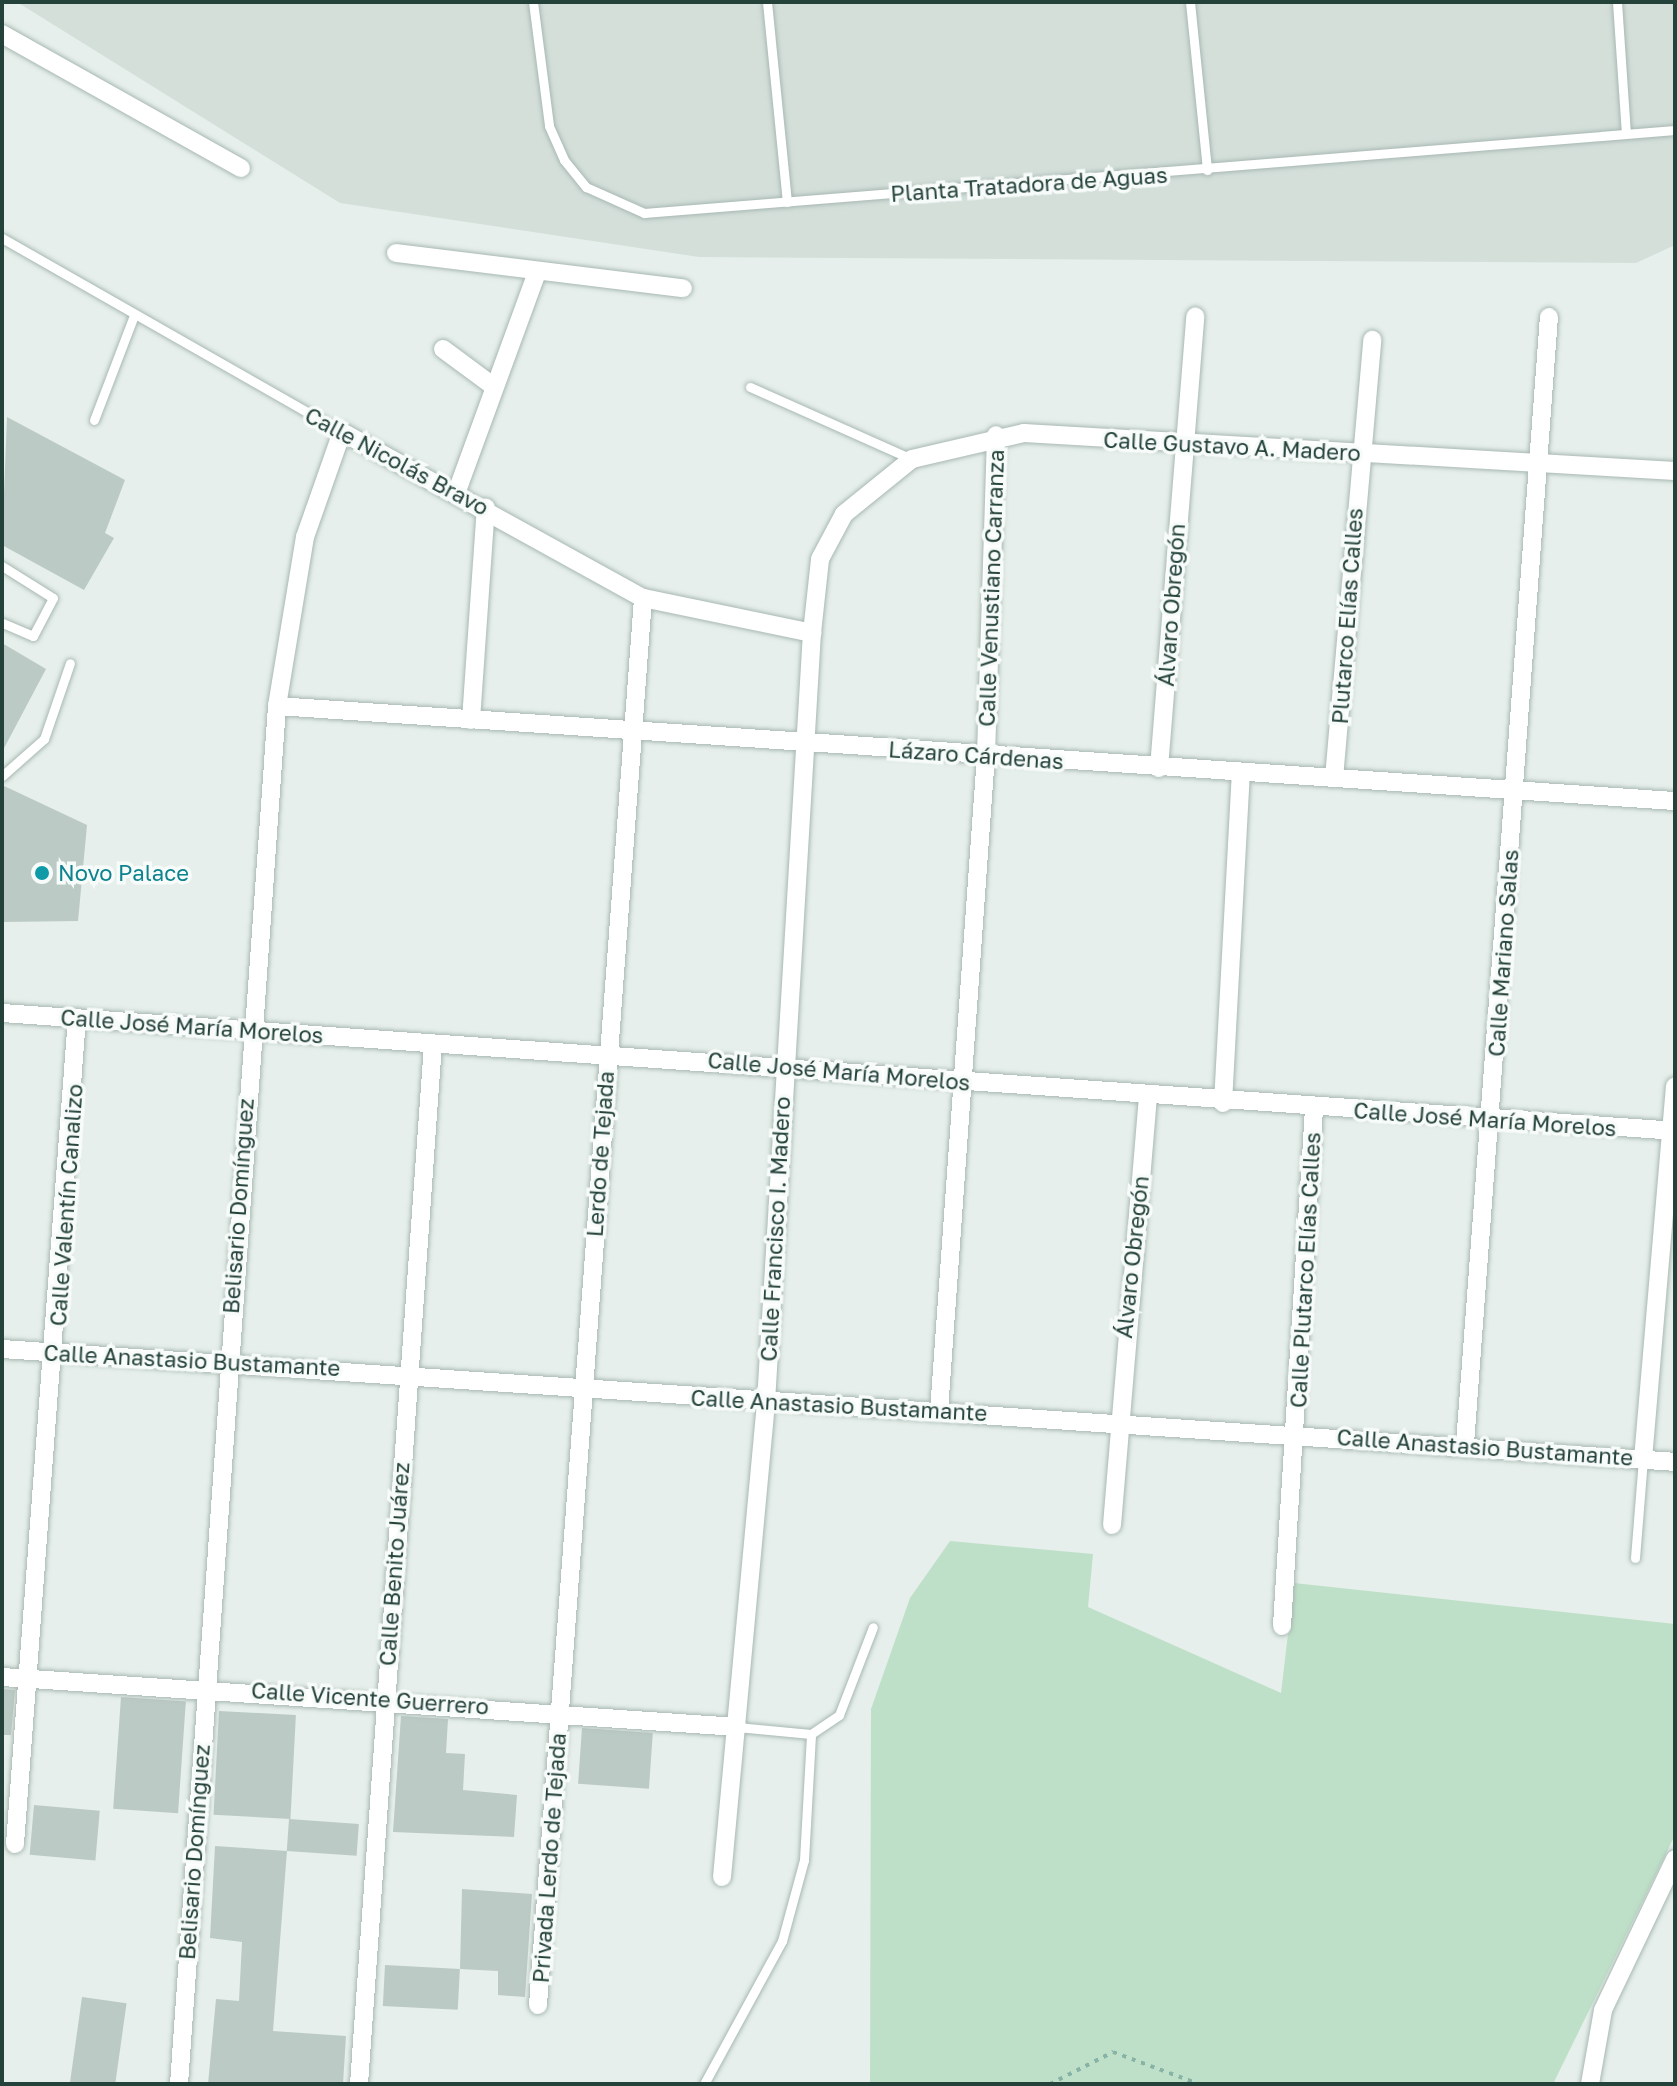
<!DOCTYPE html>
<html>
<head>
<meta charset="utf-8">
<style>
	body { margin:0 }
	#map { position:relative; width:1677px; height:2086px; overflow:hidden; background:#e6efeb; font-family:"Golos Text",sans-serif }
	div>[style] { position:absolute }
	.built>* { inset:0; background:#d4dfda }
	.green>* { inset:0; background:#bfe0c8 }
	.building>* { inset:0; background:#bbcac4; transform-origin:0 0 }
	.path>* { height:4px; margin-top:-2px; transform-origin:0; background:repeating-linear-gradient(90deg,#86b3a5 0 4px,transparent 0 10px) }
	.roads { filter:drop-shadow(0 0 2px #a8b8b2) drop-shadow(0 0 2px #a8b8b2) }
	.lane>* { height:9px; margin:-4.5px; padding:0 4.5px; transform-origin:4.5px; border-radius:4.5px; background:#fff }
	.street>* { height:18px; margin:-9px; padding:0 9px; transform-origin:9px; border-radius:9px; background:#fff }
	.dots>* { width:22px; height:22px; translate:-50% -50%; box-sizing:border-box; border:4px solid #f7fbf9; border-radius:50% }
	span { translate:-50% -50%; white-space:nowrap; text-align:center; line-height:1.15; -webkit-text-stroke:7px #f7fbf9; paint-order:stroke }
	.street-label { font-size:22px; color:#24423a }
	.culture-label { font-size:22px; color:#0d838f }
	.left { translate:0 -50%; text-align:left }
	.frame { position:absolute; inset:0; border:4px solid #24423a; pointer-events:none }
</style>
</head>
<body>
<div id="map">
	<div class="built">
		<div style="clip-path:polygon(17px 2px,1675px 2px,1675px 245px,1636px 263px,699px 257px,340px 203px)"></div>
	</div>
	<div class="green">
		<div style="clip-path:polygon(950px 1541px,1093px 1554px,1088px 1607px,1281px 1693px,1294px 1583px,1675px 1624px,1675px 1835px,1553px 2084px,870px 2084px,871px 1709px,910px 1598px)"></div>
	</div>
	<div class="building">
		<div style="clip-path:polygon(7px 417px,125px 480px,105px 533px,114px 538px,84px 590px,2px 545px)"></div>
		<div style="clip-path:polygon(2px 643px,46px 669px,2px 752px)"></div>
		<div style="clip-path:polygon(2px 785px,87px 825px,78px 921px,2px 922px)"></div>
		<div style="clip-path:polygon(2px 1689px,15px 1690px,11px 1735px,2px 1735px)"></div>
		<div style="left:121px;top:1697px;width:65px;height:112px;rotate:4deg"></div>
		<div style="left:219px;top:1711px;width:77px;height:104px;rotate:3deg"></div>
		<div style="clip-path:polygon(401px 1716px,448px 1719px,446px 1753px,465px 1754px,463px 1790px,517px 1795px,514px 1837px,393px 1832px)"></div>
		<div style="left:582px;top:1728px;width:71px;height:56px;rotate:4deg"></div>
		<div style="left:34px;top:1805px;width:66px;height:50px;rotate:5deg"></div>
		<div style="left:289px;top:1819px;width:70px;height:32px;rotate:4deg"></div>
		<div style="clip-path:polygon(215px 1846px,287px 1851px,273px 2031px,346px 2036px,343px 2084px,208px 2084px,216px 1999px,239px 2001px,242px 1942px,210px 1938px)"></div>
		<div style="clip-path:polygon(462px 1889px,532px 1894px,525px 1997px,498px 1995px,498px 1971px,460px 1969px)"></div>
		<div style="left:385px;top:1965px;width:75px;height:41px;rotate:3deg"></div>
		<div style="left:82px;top:1997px;width:45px;height:87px;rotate:8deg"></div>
	</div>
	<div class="path">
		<div style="left:1050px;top:2084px;width:71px;rotate:-26.9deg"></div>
		<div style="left:1113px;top:2052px;width:92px;rotate:20.4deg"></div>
	</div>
	<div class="roads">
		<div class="lane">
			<div style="left:533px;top:2px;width:125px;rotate:82.6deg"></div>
			<div style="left:549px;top:126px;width:37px;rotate:66deg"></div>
			<div style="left:564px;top:160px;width:35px;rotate:51deg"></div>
			<div style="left:586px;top:187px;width:64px;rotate:24.1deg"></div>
			<div style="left:644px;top:213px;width:1034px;rotate:-4.6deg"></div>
			<div style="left:767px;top:2px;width:201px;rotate:84.3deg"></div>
			<div style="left:1190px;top:2px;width:169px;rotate:84.2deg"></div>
			<div style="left:1617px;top:2px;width:131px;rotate:86.1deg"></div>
			<div style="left:2px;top:238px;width:391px;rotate:29.7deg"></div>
			<div style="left:750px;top:387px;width:177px;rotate:24deg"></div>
			<div style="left:94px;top:420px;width:112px;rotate:-69.1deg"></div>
			<div style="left:2px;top:566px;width:60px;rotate:32.1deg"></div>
			<div style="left:53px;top:598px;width:43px;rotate:117.8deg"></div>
			<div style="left:33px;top:636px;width:34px;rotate:-157deg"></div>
			<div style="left:2px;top:776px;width:56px;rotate:-41.4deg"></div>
			<div style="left:44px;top:739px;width:80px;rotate:-71.1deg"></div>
			<div style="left:1635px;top:1558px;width:99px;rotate:-85.4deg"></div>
			<div style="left:737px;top:1727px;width:74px;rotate:5.4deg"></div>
			<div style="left:811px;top:1734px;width:34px;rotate:-34deg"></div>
			<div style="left:839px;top:1715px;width:94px;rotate:-68.9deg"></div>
			<div style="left:704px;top:2084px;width:163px;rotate:-61.4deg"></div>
			<div style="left:782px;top:1941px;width:84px;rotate:-74.8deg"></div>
			<div style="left:804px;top:1860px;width:126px;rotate:-86.8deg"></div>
		</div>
		<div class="street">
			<div style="left:2px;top:34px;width:274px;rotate:29.3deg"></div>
			<div style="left:396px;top:253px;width:289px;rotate:7deg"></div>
			<div style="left:443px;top:349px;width:62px;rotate:36.5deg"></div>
			<div style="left:457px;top:491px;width:233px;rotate:-69.9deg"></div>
			<div style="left:277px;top:706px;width:1401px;rotate:3.89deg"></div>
			<div style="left:471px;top:720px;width:213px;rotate:-86deg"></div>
			<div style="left:1159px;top:768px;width:453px;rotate:-85.4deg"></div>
			<div style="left:1334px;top:778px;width:440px;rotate:-85deg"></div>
			<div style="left:2px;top:1013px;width:1677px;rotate:4.03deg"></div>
			<div style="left:1223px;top:1103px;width:330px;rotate:-86.9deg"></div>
			<div style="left:2px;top:1349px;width:1677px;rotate:3.86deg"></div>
			<div style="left:939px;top:1411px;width:658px;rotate:-85.9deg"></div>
			<div style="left:986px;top:755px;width:320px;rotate:-88.2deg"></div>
			<div style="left:1465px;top:1444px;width:1130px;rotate:-85.74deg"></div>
			<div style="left:1643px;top:1459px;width:374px;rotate:-85.1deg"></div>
			<div style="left:1112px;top:1525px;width:432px;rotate:-85.2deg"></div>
			<div style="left:1282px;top:1626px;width:519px;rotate:-86.46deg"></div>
			<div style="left:2px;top:1677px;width:737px;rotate:3.89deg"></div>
			<div style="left:15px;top:1844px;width:828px;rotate:-85.71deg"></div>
			<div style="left:722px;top:1877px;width:477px;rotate:-84.7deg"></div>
			<div style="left:766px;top:1402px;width:770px;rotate:-86.58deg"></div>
			<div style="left:812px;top:633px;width:74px;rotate:-83.8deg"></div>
			<div style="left:820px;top:559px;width:51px;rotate:-61.9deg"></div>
			<div style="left:844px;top:514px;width:87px;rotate:-39deg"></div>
			<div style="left:912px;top:459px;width:115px;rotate:-13.1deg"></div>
			<div style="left:1024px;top:433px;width:652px;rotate:3.34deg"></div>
			<div style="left:538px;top:2005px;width:1411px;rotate:-85.73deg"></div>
			<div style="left:179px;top:2084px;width:1381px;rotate:-85.93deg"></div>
			<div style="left:277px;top:706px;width:171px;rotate:-80.6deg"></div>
			<div style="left:305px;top:537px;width:111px;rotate:-70.6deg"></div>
			<div style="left:342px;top:432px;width:344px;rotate:28.9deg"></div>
			<div style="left:643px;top:598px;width:173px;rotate:11.7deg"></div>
			<div style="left:359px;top:2084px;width:1043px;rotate:-85.93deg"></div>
			<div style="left:1590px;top:2084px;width:75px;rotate:-80deg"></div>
			<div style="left:1603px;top:2010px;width:167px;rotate:-64.5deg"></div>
		</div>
	</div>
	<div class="dots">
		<div style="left:42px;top:873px;background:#0f9aa8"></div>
	</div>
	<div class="street-label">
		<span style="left:1029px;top:184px;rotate:-4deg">Planta Tratadora de Aguas</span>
		<span style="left:1232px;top:446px;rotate:3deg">Calle Gustavo A. Madero</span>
		<span style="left:397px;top:461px;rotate:28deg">Calle Nicolás Bravo</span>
		<span style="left:991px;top:588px;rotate:-88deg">Calle Venustiano Carranza</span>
		<span style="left:1171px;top:605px;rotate:-86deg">Álvaro Obregón</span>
		<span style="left:1347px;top:616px;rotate:-86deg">Plutarco Elías Calles</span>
		<span style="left:976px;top:755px;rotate:4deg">Lázaro Cárdenas</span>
		<span style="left:1503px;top:953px;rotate:-86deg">Calle Mariano Salas</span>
		<span style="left:192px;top:1026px;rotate:4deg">Calle José María Morelos</span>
		<span style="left:839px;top:1071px;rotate:5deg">Calle José María Morelos</span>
		<span style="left:1485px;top:1119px;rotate:4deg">Calle José María Morelos</span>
		<span style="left:600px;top:1154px;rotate:-86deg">Lerdo de Tejada</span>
		<span style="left:66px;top:1205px;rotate:-86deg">Calle Valentín Canalizo</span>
		<span style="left:238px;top:1206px;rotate:-86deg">Belisario Domínguez</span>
		<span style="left:775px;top:1229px;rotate:-87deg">Calle Francisco I. Madero</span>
		<span style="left:1132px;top:1257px;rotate:-84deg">Álvaro Obregón</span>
		<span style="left:1305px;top:1270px;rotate:-87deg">Calle Plutarco Elías Calles</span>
		<span style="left:192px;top:1360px;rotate:3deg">Calle Anastasio Bustamante</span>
		<span style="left:839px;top:1405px;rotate:3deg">Calle Anastasio Bustamante</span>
		<span style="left:1485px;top:1447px;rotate:4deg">Calle Anastasio Bustamante</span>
		<span style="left:394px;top:1564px;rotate:-86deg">Calle Benito Juárez</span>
		<span style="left:370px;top:1698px;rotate:4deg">Calle Vicente Guerrero</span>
		<span style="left:194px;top:1852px;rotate:-86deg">Belisario Domínguez</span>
		<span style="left:549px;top:1858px;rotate:-86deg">Privada Lerdo de Tejada</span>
	</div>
	<div class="culture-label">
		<span class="left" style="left:58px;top:873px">Novo Palace</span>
	</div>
	<div class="frame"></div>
</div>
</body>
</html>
